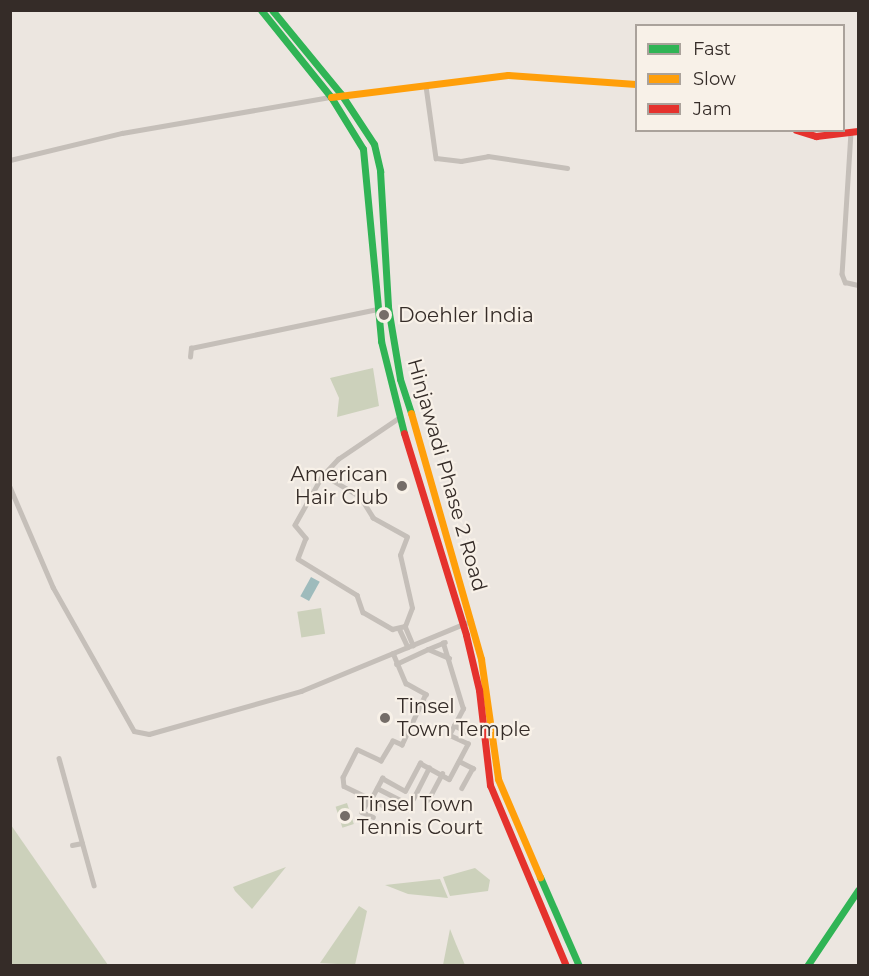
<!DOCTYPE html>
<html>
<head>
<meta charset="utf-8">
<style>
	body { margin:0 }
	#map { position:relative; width:869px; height:976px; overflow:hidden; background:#ece6e0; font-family:Montserrat,sans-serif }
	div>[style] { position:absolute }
	.green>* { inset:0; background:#ccd1bb; transform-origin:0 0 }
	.water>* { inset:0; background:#9ebbbc; transform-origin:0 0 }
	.street>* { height:4.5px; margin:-2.25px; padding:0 2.25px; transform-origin:2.25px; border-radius:2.25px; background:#c5bfb9 }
	.fast>* { height:7px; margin:-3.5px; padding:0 3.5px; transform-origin:3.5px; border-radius:3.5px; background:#30b455 }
	.slow>* { height:7px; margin:-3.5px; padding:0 3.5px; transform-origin:3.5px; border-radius:3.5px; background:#ff9f0a }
	.jam>* { height:7px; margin:-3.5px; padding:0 3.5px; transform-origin:3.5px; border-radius:3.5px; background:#e5322d }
	.dots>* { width:16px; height:16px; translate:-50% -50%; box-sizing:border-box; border:3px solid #f8f1e8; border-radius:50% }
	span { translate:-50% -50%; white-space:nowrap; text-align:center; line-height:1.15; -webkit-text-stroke:4.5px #f8f1e8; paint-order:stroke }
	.poi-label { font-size:20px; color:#352c28 }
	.left { translate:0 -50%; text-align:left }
	.right { translate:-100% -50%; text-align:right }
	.street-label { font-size:20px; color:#352c28 }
	.frame { position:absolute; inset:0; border:12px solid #352c28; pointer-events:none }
	.legend { position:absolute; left:635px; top:24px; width:210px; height:108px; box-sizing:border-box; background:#f8f1e8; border:2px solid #aaa29b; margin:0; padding:8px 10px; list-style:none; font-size:18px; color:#352c28 }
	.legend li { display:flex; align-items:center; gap:12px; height:30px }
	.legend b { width:30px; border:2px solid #aaa29b }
</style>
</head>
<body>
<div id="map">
	<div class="green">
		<div style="clip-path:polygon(373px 368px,379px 406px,337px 417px,339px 398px,330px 378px)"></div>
		<div style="left:321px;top:608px;width:26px;height:24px;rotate:81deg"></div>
		<div style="left:347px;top:803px;width:22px;height:12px;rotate:72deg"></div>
		<div style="clip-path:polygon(10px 825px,11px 825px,108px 965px,11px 965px)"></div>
		<div style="clip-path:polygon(286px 867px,252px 909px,235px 891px,233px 887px)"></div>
		<div style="clip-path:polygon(475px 868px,490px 880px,488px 891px,450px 896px,443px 877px)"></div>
		<div style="clip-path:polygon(440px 879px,448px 898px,408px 894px,385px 885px)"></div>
		<div style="clip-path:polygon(359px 906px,367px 911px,355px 965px,320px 963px)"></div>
		<div style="clip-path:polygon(450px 929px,456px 944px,465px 965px,443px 965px)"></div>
	</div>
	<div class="water">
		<div style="left:311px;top:577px;width:10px;height:22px;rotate:29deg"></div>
	</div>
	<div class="street">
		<div style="left:426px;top:86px;width:73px;rotate:82.1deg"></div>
		<div style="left:436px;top:158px;width:25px;rotate:7deg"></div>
		<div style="left:461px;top:161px;width:27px;rotate:-10deg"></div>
		<div style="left:488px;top:156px;width:80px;rotate:8.6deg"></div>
		<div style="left:851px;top:132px;width:142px;rotate:93.6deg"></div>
		<div style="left:842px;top:274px;width:9px;rotate:69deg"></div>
		<div style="left:845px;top:282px;width:13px;rotate:13deg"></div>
		<div style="left:10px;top:160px;width:115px;rotate:-13.6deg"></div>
		<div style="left:122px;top:133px;width:212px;rotate:-9.8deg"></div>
		<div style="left:190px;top:357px;width:9px;rotate:-84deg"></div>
		<div style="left:191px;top:348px;width:190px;rotate:-11.8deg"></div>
		<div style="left:323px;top:475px;width:57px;rotate:119.2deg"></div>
		<div style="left:295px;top:525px;width:17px;rotate:50deg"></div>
		<div style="left:306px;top:538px;width:22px;rotate:111deg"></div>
		<div style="left:298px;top:559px;width:69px;rotate:31.4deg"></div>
		<div style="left:357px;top:595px;width:18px;rotate:71deg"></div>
		<div style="left:363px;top:612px;width:34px;rotate:30deg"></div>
		<div style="left:392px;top:629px;width:13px;rotate:-13deg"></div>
		<div style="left:405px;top:626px;width:19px;rotate:-69deg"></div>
		<div style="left:412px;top:608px;width:54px;rotate:-102.8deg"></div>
		<div style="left:400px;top:555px;width:19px;rotate:-69deg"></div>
		<div style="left:407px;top:537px;width:39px;rotate:-151deg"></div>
		<div style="left:373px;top:518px;width:25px;rotate:-122deg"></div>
		<div style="left:360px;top:497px;width:43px;rotate:-149.3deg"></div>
		<div style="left:323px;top:475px;width:22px;rotate:-47deg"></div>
		<div style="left:338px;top:459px;width:75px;rotate:-34.1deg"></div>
		<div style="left:10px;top:487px;width:109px;rotate:66.7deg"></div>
		<div style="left:53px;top:587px;width:165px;rotate:60.6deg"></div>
		<div style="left:134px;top:731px;width:15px;rotate:11deg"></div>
		<div style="left:149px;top:734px;width:158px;rotate:-15.8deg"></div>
		<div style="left:301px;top:691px;width:184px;rotate:-22.4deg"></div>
		<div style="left:405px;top:626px;width:21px;rotate:67deg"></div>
		<div style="left:399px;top:628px;width:21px;rotate:65deg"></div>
		<div style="left:428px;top:649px;width:18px;rotate:-22deg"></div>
		<div style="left:393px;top:653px;width:33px;rotate:67deg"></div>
		<div style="left:406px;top:683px;width:23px;rotate:29deg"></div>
		<div style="left:426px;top:694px;width:56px;rotate:115.2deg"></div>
		<div style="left:402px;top:745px;width:10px;rotate:-156deg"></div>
		<div style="left:393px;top:741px;width:23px;rotate:121deg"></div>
		<div style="left:381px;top:761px;width:26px;rotate:-155deg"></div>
		<div style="left:357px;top:750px;width:30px;rotate:117deg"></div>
		<div style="left:343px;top:777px;width:9px;rotate:84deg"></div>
		<div style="left:344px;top:786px;width:30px;rotate:26deg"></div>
		<div style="left:371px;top:799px;width:24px;rotate:-62deg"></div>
		<div style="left:382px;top:778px;width:26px;rotate:29deg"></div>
		<div style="left:405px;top:791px;width:32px;rotate:-62deg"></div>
		<div style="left:420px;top:763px;width:33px;rotate:29deg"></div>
		<div style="left:449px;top:779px;width:40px;rotate:-62deg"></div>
		<div style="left:468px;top:744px;width:21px;rotate:-155deg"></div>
		<div style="left:449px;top:735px;width:30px;rotate:-62deg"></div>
		<div style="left:463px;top:709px;width:69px;rotate:-106.9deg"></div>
		<div style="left:396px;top:664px;width:35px;rotate:-25deg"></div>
		<div style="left:428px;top:649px;width:23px;rotate:23deg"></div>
		<div style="left:454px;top:725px;width:17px;rotate:28deg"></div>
		<div style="left:59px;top:758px;width:132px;rotate:74.6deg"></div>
		<div style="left:459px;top:761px;width:16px;rotate:27deg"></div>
		<div style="left:473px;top:768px;width:23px;rotate:119deg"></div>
		<div style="left:377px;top:788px;width:28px;rotate:27deg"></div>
		<div style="left:369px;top:799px;width:15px;rotate:118deg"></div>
		<div style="left:362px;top:812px;width:12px;rotate:24deg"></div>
		<div style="left:371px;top:799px;width:19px;rotate:28deg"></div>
		<div style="left:413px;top:799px;width:35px;rotate:-63deg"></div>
		<div style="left:428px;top:800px;width:30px;rotate:-62deg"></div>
		<div style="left:72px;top:845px;width:10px;rotate:-11deg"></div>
	</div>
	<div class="fast">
		<div style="left:261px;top:10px;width:112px;rotate:51.2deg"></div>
		<div style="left:331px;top:97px;width:61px;rotate:58.4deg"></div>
		<div style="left:363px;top:149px;width:193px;rotate:84.6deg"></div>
		<div style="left:381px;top:341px;width:95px;rotate:76deg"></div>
		<div style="left:272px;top:10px;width:109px;rotate:50.6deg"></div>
		<div style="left:341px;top:94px;width:60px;rotate:56.6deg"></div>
		<div style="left:374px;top:144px;width:28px;rotate:77deg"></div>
		<div style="left:380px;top:171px;width:136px;rotate:86.6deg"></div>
		<div style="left:388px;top:307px;width:73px;rotate:80.5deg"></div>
		<div style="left:400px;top:379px;width:36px;rotate:72deg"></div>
		<div style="left:540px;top:877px;width:97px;rotate:66.3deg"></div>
		<div style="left:807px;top:966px;width:92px;rotate:-56.1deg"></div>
	</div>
	<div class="slow">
		<div style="left:331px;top:97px;width:178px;rotate:-7.1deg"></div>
		<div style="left:508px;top:75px;width:128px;rotate:4deg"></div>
		<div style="left:411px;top:413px;width:256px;rotate:74.1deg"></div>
		<div style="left:481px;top:659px;width:121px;rotate:81.9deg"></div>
		<div style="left:498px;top:779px;width:107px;rotate:66.8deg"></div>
	</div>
	<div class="jam">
		<div style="left:796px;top:130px;width:21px;rotate:17deg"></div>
		<div style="left:816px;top:136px;width:42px;rotate:-6.8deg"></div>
		<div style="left:404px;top:433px;width:211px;rotate:72.9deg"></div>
		<div style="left:466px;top:635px;width:57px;rotate:76.7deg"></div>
		<div style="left:479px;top:690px;width:96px;rotate:83.4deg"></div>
		<div style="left:490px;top:785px;width:196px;rotate:67.2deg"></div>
	</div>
	<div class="dots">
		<div style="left:384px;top:315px;background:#756d68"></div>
		<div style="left:402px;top:486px;background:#756d68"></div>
		<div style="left:385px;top:718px;background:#756d68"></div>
		<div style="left:345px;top:816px;background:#756d68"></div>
	</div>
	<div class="poi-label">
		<span class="left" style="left:398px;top:315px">Doehler India</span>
		<span class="right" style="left:388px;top:486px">American<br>Hair Club</span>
		<span class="left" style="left:397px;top:718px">Tinsel<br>Town Temple</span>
		<span class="left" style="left:357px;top:816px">Tinsel Town<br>Tennis Court</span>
	</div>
	<div class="street-label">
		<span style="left:447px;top:475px;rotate:74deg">Hinjawadi Phase 2 Road</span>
	</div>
	<div class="frame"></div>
	<ul class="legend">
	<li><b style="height:8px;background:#30b455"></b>Fast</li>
	<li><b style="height:8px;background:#ff9f0a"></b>Slow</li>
	<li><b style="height:8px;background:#e5322d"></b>Jam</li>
	</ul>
</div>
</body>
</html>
